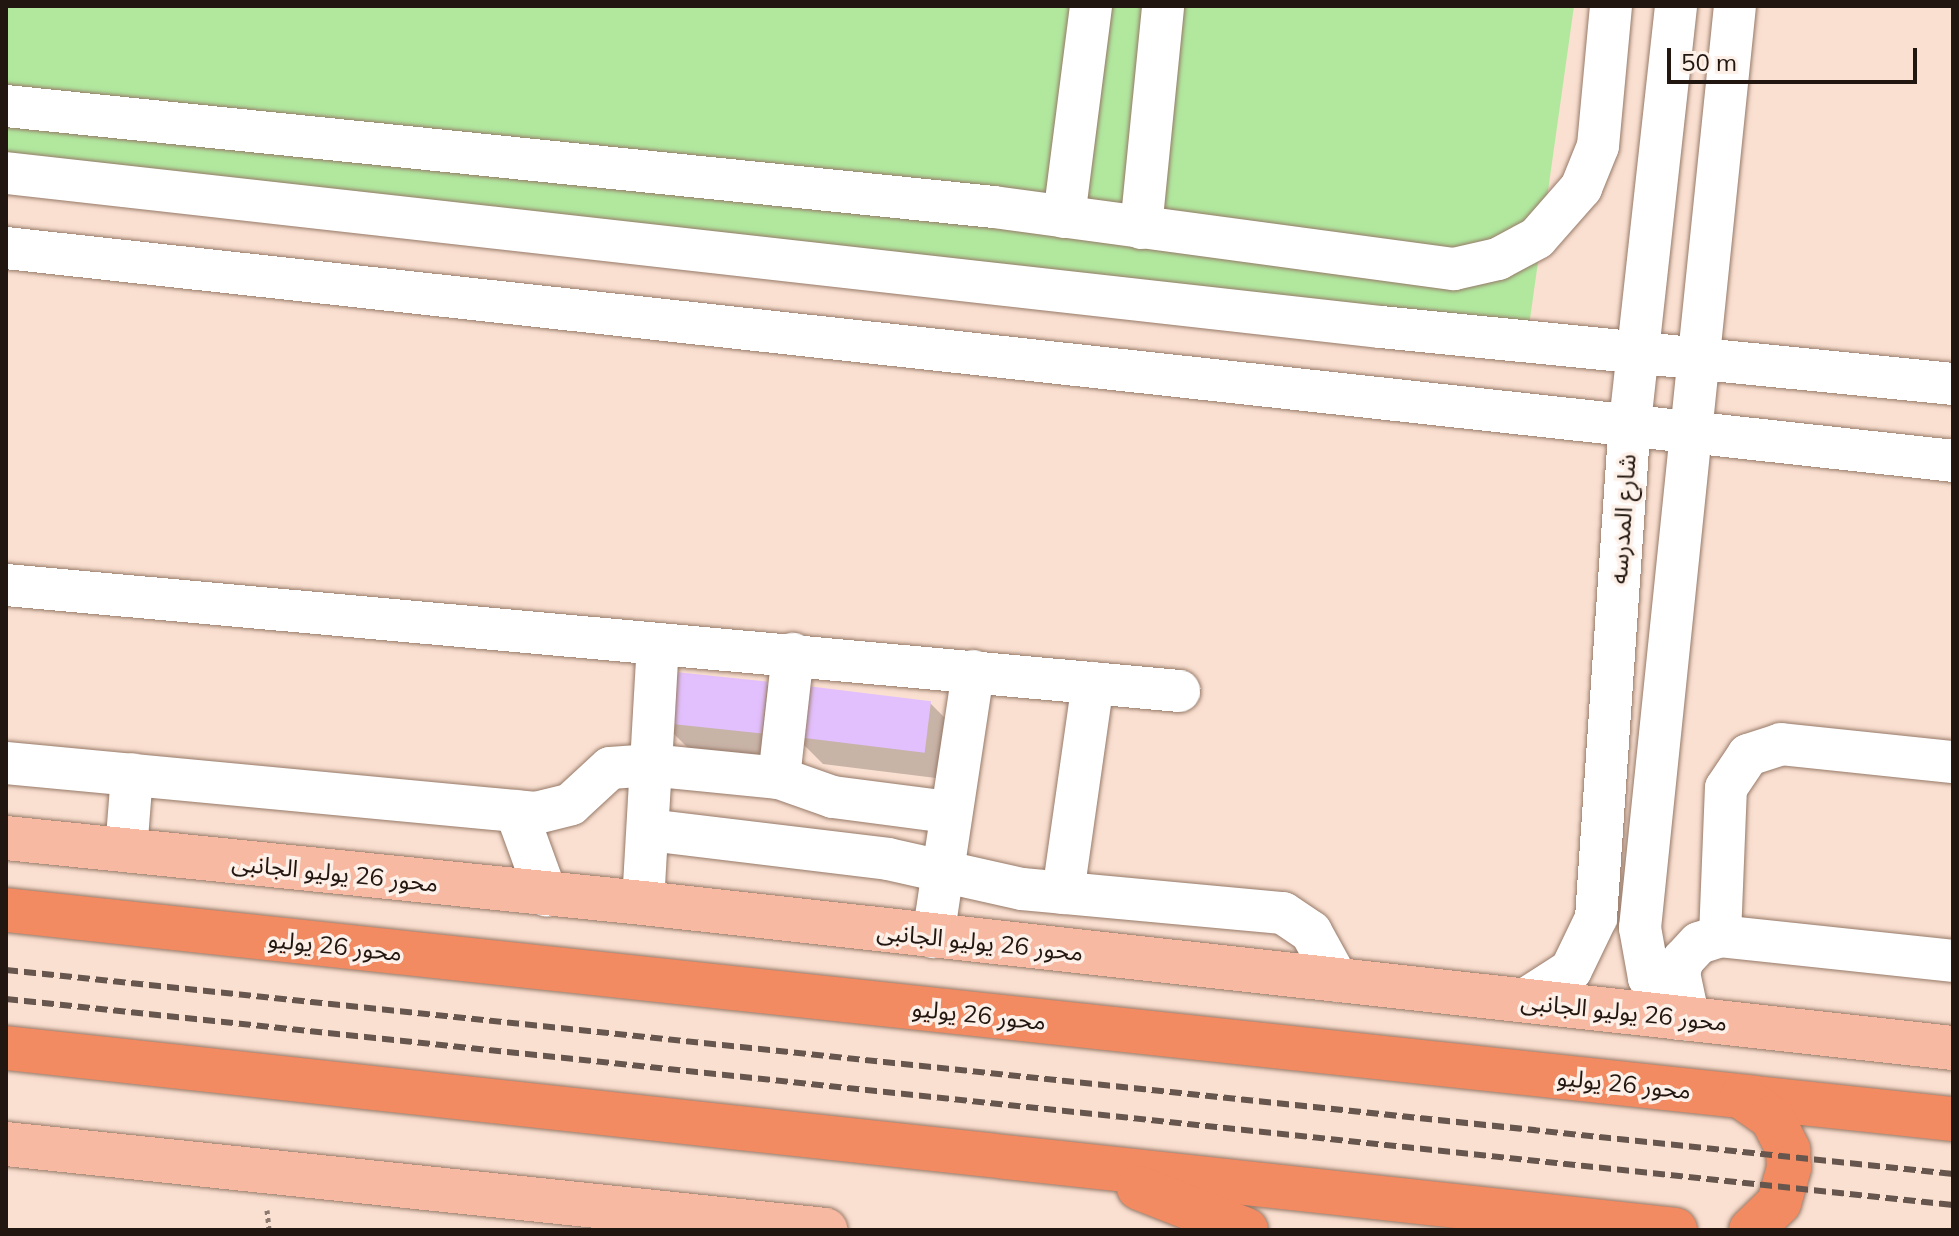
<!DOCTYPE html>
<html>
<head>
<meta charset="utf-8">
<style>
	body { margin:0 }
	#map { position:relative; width:1959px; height:1236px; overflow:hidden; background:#fae0d1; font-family:Mulish,"Noto Sans Arabic",sans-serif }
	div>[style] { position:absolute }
	.green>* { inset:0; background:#b1e89e }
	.shadow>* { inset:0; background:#0003 }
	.building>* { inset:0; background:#e2c0fd; transform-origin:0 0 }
	.path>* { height:5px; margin-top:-2.5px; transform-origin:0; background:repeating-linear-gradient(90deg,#8c796f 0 4px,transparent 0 8px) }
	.roads { filter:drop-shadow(0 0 2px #967968) drop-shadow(0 0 2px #967968) }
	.minor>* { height:42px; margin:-21px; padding:0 21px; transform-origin:21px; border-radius:21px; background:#fff }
	.major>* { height:44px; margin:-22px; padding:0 22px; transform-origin:22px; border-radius:22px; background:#f7b9a1 }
	.highway>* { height:44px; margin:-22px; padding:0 22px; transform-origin:22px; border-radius:22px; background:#f28a62 }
	.rail>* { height:6px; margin-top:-3px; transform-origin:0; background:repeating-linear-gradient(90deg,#67564d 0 12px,transparent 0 18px) }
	span { translate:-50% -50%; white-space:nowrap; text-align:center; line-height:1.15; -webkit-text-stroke:7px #fdf0e8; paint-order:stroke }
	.street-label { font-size:24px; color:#221610 }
	.frame { position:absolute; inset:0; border:8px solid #221610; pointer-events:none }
	.scale { position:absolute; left:1667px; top:48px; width:250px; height:36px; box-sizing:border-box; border:4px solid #221610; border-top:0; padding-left:10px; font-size:24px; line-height:28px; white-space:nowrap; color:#221610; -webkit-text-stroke:6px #fdf0e8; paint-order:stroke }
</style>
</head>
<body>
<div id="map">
	<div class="green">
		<div style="clip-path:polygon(6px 6px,1574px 6px,1529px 326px,6px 161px)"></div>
	</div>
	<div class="shadow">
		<div style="clip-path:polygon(766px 684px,794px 711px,789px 760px,690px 750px,662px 722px)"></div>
		<div style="clip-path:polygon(930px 703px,957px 730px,952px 780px,823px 764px,795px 736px)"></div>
	</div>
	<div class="building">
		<div style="left:666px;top:671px;width:102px;height:52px;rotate:6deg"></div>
		<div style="left:799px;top:685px;width:133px;height:52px;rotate:7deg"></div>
	</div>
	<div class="path">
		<div style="left:267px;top:1210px;width:20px;rotate:84deg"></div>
	</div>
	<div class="roads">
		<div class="minor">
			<div style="left:6px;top:106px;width:993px;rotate:5.84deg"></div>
			<div style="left:994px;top:207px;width:464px;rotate:7.7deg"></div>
			<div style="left:1454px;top:269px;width:45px;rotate:-12.8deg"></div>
			<div style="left:1498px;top:259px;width:44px;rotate:-28.3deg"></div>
			<div style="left:1537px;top:238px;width:67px;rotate:-48.7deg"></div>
			<div style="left:1581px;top:188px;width:45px;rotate:-68deg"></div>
			<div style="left:1598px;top:146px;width:141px;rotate:-84.7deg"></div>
			<div style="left:6px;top:173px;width:1384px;rotate:6.39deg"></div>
			<div style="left:1381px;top:327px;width:575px;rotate:5.69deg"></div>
			<div style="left:1064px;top:217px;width:213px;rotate:-82.7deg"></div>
			<div style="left:1141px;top:228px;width:223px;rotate:-84.3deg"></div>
			<div style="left:6px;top:248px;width:1959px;rotate:6.24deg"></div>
			<div style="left:6px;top:585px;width:1178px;rotate:5.16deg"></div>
			<div style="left:6px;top:763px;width:532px;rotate:5.39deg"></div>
			<div style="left:536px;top:813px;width:36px;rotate:-14deg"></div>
			<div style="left:571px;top:804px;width:53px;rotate:-42.7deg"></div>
			<div style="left:610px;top:768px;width:39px;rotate:-4deg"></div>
			<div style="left:649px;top:765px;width:131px;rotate:5.7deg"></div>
			<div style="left:779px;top:778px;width:57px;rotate:19.4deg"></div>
			<div style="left:833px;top:797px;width:117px;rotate:7.4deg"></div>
			<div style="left:779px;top:778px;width:125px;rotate:-83.6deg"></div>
			<div style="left:516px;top:811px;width:90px;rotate:70deg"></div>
			<div style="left:649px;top:830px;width:241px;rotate:6.9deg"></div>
			<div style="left:888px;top:859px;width:137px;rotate:12.6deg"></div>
			<div style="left:1022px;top:889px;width:262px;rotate:5.3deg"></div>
			<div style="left:1283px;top:913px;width:34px;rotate:34deg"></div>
			<div style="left:1311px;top:932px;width:56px;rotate:61.1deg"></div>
			<div style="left:126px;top:851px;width:77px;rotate:-85.5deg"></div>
			<div style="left:1063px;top:893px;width:212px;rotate:-81.9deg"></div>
			<div style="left:643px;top:903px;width:258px;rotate:-86.7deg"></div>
			<div style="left:1720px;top:936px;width:148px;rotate:-87.7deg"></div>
			<div style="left:1726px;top:788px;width:40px;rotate:-56deg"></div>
			<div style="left:1748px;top:755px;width:35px;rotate:-18deg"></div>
			<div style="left:1781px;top:744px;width:173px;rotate:6deg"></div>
			<div style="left:933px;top:937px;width:269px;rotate:-81.4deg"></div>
			<div style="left:1523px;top:1001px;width:57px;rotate:-32.9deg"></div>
			<div style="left:1571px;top:970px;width:58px;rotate:-64.3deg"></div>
			<div style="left:1596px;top:918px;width:496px;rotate:-86.1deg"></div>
			<div style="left:1630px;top:423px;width:420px;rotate:-83.7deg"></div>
			<div style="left:1679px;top:1019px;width:51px;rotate:-126.2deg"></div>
			<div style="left:1649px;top:978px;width:51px;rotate:-100.2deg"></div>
			<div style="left:1640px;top:928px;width:927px;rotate:-84.12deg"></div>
			<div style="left:1689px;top:1020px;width:48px;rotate:-102deg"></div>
			<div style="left:1679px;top:973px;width:14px;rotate:-73deg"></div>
			<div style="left:1683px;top:960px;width:23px;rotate:-47deg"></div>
			<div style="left:1699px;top:943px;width:22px;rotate:-18deg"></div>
			<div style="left:1720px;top:936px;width:234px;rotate:6.1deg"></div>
		</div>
		<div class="major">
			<div style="left:6px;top:838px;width:640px;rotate:5.83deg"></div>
			<div style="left:643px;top:903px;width:1318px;rotate:6.32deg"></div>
			<div style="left:6px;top:1144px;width:824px;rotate:5.99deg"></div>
		</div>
		<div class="highway">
			<div style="left:6px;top:910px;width:1958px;rotate:6.13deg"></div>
			<div style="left:6px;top:1048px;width:1679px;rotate:6.22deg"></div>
			<div style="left:1742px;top:1097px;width:37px;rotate:35deg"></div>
			<div style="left:1772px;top:1118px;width:36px;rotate:63deg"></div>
			<div style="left:1788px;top:1150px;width:18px;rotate:87deg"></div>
			<div style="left:1789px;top:1168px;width:36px;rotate:106deg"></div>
			<div style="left:1779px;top:1203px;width:39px;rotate:136deg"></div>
			<div style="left:1139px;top:1188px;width:115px;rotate:21.4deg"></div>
		</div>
	</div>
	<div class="rail">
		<div style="left:6px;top:970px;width:1958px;rotate:5.98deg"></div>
		<div style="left:6px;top:999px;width:1958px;rotate:6.04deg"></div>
	</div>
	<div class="street-label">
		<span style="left:1623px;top:519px;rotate:-86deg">شارع المدرسه</span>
		<span style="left:335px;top:873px;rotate:6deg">محور 26 يوليو الجانبى</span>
		<span style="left:980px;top:942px;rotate:6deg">محور 26 يوليو الجانبى</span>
		<span style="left:335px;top:946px;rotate:6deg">محور 26 يوليو</span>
		<span style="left:1624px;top:1012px;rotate:6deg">محور 26 يوليو الجانبى</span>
		<span style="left:979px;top:1015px;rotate:6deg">محور 26 يوليو</span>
		<span style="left:1624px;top:1084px;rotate:6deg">محور 26 يوليو</span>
	</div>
	<div class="frame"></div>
	<div class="scale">50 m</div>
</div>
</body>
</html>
